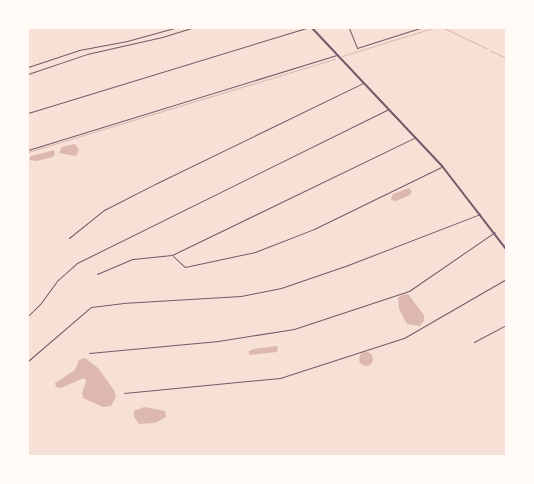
<!DOCTYPE html>
<html>
<head>
<meta charset="utf-8">
<style>
	body { margin:0 }
	#map { position:relative; width:534px; height:484px; overflow:hidden; background:#f7e1d7; font-family:Rubik,sans-serif }
	div>[style] { position:absolute }
	.water>* { inset:0; background:#dcb8b0 }
	.round { border-radius:50% }
	.stream>* { height:1px; margin:-0.5px; padding:0 0.5px; transform-origin:0.5px; border-radius:0.5px; background:#dcb8b0 }
	.service>* { height:1px; margin:-0.5px; padding:0 0.5px; transform-origin:0.5px; border-radius:0.5px; background:#755966 }
	.minor>* { height:2px; margin:-1px; padding:0 1px; transform-origin:1px; border-radius:1px; background:#755966 }
	span { translate:-50% -50%; white-space:nowrap; text-align:center; line-height:1.15; -webkit-text-stroke:4px #fffaf5; paint-order:stroke }
	.frame { position:absolute; inset:0; border:29px solid #fffaf5; pointer-events:none }
</style>
</head>
<body>
<div id="map">
	<div class="water">
		<div style="clip-path:polygon(75px 144px,79px 150px,76px 156px,59px 153px,62px 147px)"></div>
		<div style="clip-path:polygon(54px 150px,55px 154px,53px 157px,37px 161px,29px 160px,31px 156px)"></div>
		<div style="clip-path:polygon(409px 188px,412px 192px,410px 195px,396px 201px,391px 200px,393px 194px)"></div>
		<div style="clip-path:polygon(408px 294px,424px 315px,424px 321px,420px 326px,407px 324px,399px 309px,398px 298px,402px 295px)"></div>
		<div style="clip-path:polygon(276px 346px,278px 347px,277px 352px,249px 355px,249px 351px,254px 349px)"></div>
		<div class="round" style="left:359px;top:352px;width:14px;height:14px"></div>
		<div style="clip-path:polygon(85px 358px,98px 368px,114px 390px,116px 397px,111px 406px,103px 407px,83px 398px,82px 393px,86px 381px,84px 378px,61px 388px,56px 387px,55px 383px,75px 370px,79px 360px)"></div>
		<div style="clip-path:polygon(144px 407px,165px 411px,166px 417px,155px 423px,139px 424px,134px 417px,134px 411px)"></div>
	</div>
	<div class="stream">
		<div style="left:444px;top:28px;width:47px;rotate:25.5deg"></div>
		<div style="left:491px;top:51px;width:17px;rotate:25deg"></div>
		<div style="left:342px;top:56px;width:95px;rotate:-17.1deg"></div>
		<div style="left:28px;top:152px;width:321px;rotate:-16.9deg"></div>
	</div>
	<div class="service">
		<div style="left:28px;top:28px;width:2px"></div>
		<div style="left:349px;top:28px;width:22px;rotate:68deg"></div>
		<div style="left:357px;top:48px;width:66px;rotate:-17.6deg"></div>
		<div style="left:28px;top:67px;width:54px;rotate:-18.4deg"></div>
		<div style="left:79px;top:50px;width:49px;rotate:-10.6deg"></div>
		<div style="left:127px;top:41px;width:49px;rotate:-15.5deg"></div>
		<div style="left:28px;top:74px;width:62px;rotate:-18.7deg"></div>
		<div style="left:87px;top:54px;width:77px;rotate:-12.8deg"></div>
		<div style="left:162px;top:37px;width:30px;rotate:-17deg"></div>
		<div style="left:28px;top:113px;width:291px;rotate:-17deg"></div>
		<div style="left:28px;top:150px;width:322px;rotate:-17.1deg"></div>
		<div style="left:69px;top:238px;width:45px;rotate:-38.7deg"></div>
		<div style="left:104px;top:210px;width:57px;rotate:-27deg"></div>
		<div style="left:155px;top:184px;width:231px;rotate:-25.9deg"></div>
		<div style="left:173px;top:256px;width:16px;rotate:43deg"></div>
		<div style="left:185px;top:267px;width:72px;rotate:-12.1deg"></div>
		<div style="left:255px;top:252px;width:63px;rotate:-21.3deg"></div>
		<div style="left:314px;top:229px;width:141px;rotate:-26deg"></div>
		<div style="left:97px;top:274px;width:39px;rotate:-23deg"></div>
		<div style="left:133px;top:259px;width:39px;rotate:-6deg"></div>
		<div style="left:172px;top:255px;width:269px;rotate:-25.8deg"></div>
		<div style="left:28px;top:316px;width:18px;rotate:-45deg"></div>
		<div style="left:41px;top:303px;width:29px;rotate:-54deg"></div>
		<div style="left:58px;top:280px;width:25px;rotate:-42deg"></div>
		<div style="left:77px;top:263px;width:346px;rotate:-26.3deg"></div>
		<div style="left:474px;top:342px;width:36px;rotate:-28deg"></div>
		<div style="left:89px;top:353px;width:130px;rotate:-5.3deg"></div>
		<div style="left:218px;top:341px;width:77px;rotate:-9deg"></div>
		<div style="left:294px;top:329px;width:121px;rotate:-18.3deg"></div>
		<div style="left:409px;top:291px;width:104px;rotate:-34.5deg"></div>
		<div style="left:28px;top:361px;width:83px;rotate:-40.6deg"></div>
		<div style="left:91px;top:307px;width:31px;rotate:-7deg"></div>
		<div style="left:122px;top:303px;width:119px;rotate:-3.4deg"></div>
		<div style="left:241px;top:296px;width:41px;rotate:-11.3deg"></div>
		<div style="left:281px;top:288px;width:71px;rotate:-18.9deg"></div>
		<div style="left:348px;top:265px;width:142px;rotate:-21.1deg"></div>
		<div style="left:124px;top:393px;width:157px;rotate:-5.5deg"></div>
		<div style="left:280px;top:378px;width:130px;rotate:-17.9deg"></div>
		<div style="left:404px;top:338px;width:118px;rotate:-30deg"></div>
	</div>
	<div class="minor">
		<div style="left:312px;top:28px;width:190px;rotate:46.7deg"></div>
		<div style="left:442px;top:166px;width:105px;rotate:52.4deg"></div>
	</div>
	<div class="frame"></div>
</div>
</body>
</html>
